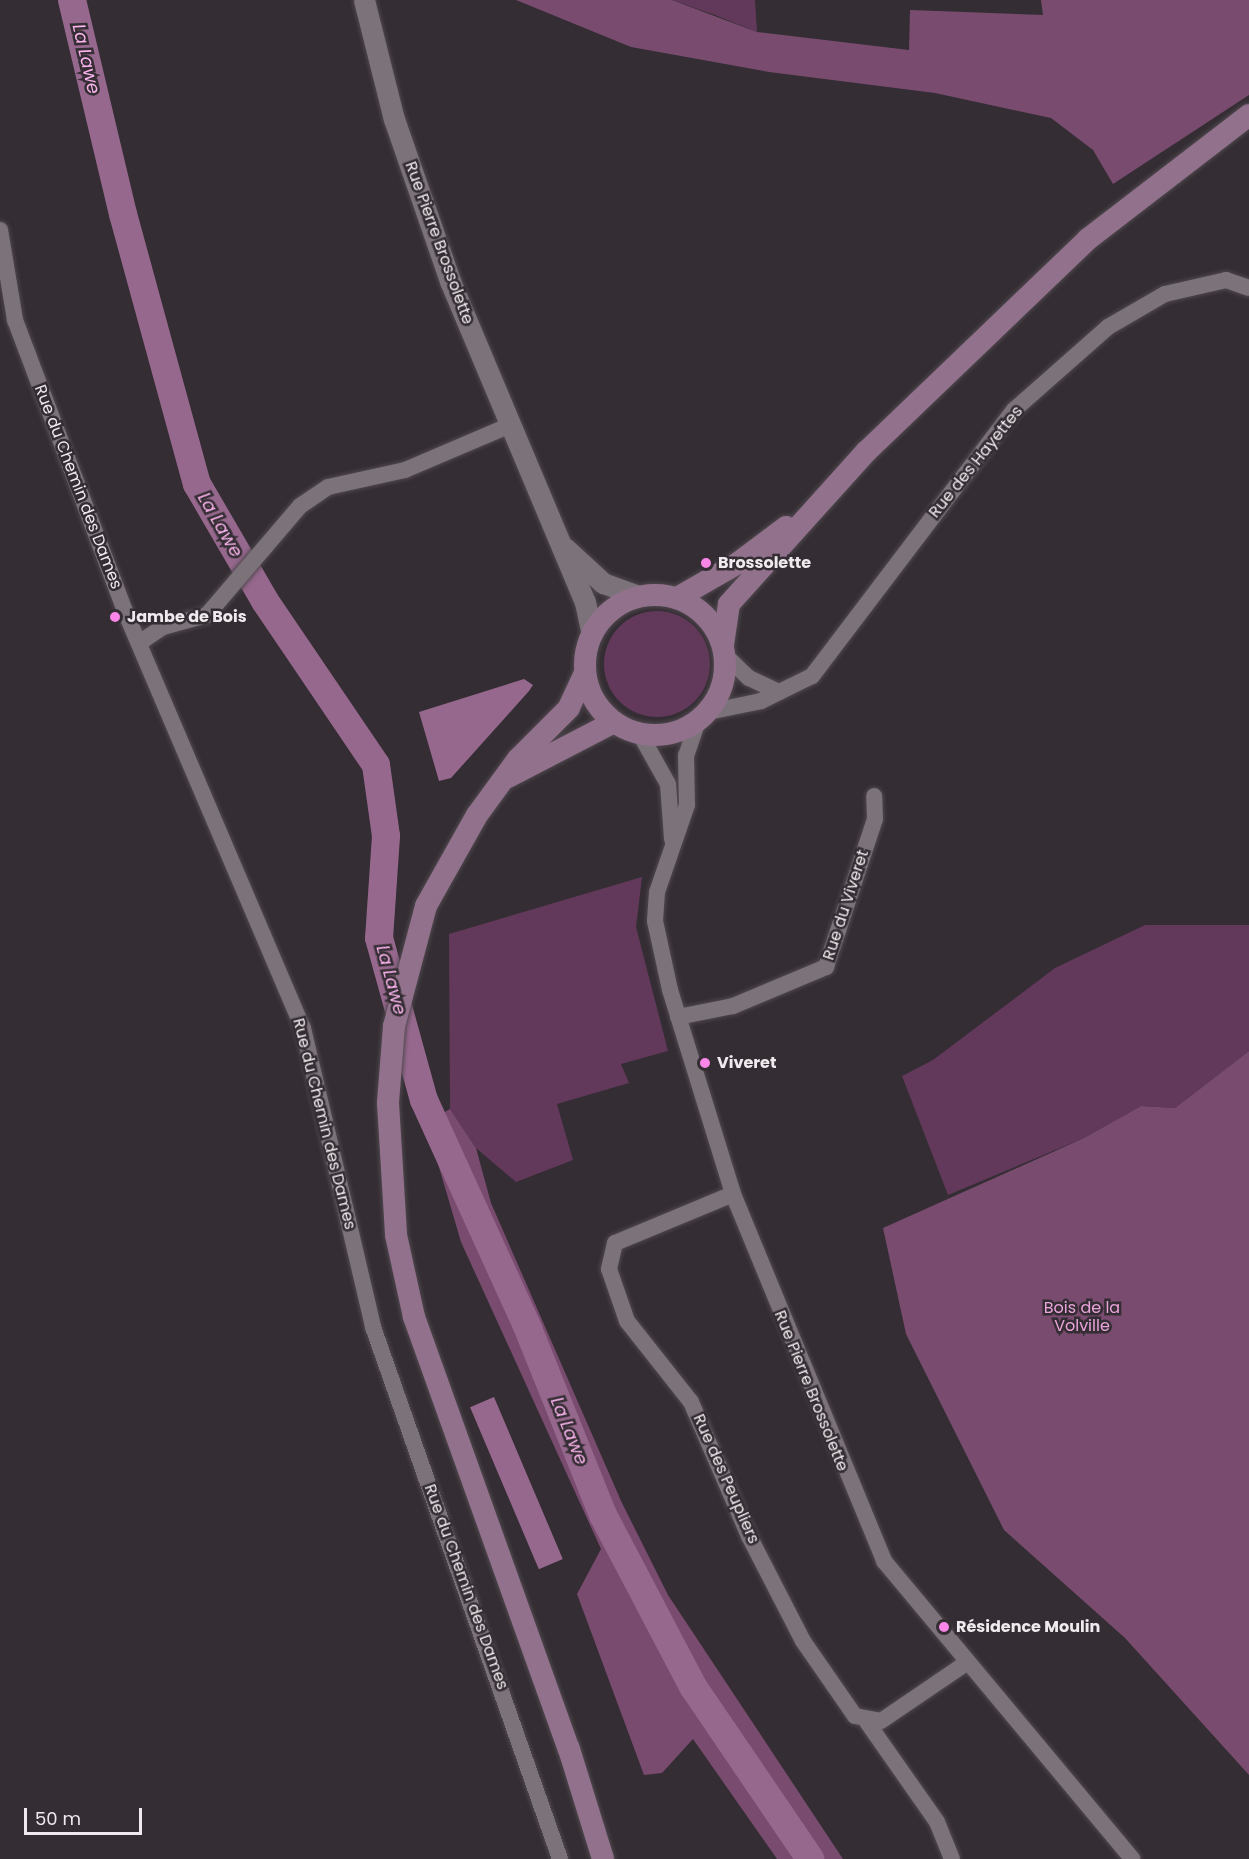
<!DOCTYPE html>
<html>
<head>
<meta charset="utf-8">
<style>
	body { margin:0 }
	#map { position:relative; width:1249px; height:1859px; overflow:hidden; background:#342d33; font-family:Poppins,sans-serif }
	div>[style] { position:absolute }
	.green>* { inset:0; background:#62395a }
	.round { border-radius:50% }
	.forest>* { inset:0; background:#784b6f }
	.water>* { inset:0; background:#97688e; transform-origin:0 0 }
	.river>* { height:28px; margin:-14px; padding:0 14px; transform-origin:14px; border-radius:14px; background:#97688e }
	.roads { filter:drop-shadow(0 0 2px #4f484e) drop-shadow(0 0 2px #4f484e) }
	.minor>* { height:16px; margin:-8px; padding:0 8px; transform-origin:8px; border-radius:8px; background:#7c737a }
	.tertiary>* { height:21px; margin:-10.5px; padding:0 10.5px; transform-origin:10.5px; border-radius:10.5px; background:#7c737a }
	.secondary>* { height:22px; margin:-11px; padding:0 11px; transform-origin:11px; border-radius:11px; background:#92718c }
	.secondary>.ring { margin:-11px; padding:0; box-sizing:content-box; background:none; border:22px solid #92718c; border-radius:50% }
	.dots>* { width:16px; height:16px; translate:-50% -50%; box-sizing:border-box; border:3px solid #342d33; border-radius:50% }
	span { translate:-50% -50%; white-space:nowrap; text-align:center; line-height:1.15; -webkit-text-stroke:5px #342d33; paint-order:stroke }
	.street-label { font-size:16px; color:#efeaee }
	.poi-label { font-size:16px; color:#efeaee; font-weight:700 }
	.left { translate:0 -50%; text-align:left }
	.park-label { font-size:16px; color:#eaa4dc }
	.water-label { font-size:18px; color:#fab3ec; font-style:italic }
	.scale { position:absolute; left:24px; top:1808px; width:118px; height:27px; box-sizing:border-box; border:3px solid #efeaee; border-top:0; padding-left:8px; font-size:18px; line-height:21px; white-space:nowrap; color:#efeaee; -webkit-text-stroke:4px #342d33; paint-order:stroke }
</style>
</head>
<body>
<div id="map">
	<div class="green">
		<div style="clip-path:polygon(672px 0,755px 0,757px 32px,715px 15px)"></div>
		<div class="round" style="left:604px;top:611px;width:106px;height:106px"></div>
		<div style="clip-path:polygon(642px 877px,636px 927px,668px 1051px,621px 1064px,629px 1083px,557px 1104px,573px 1160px,516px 1182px,476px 1148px,450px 1109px,449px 934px)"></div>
		<div style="clip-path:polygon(1145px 925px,1249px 925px,1249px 1051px,1175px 1108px,1141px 1106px,1084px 1138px,948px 1195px,902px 1076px,933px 1060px,1055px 968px)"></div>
	</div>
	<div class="forest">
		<div style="clip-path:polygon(516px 0,672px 0,757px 32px,909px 50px,910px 10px,1043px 15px,1041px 0,1249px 0,1249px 95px,1113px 184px,1093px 150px,1051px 118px,935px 93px,769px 72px,631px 47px)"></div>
		<div style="clip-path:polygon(1249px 1051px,1249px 1775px,1125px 1638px,1004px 1530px,906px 1334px,883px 1228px,1084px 1138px,1141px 1106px,1175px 1108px)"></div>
		<div style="clip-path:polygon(450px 1109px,476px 1148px,491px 1203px,622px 1503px,668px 1595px,843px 1859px,777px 1859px,693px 1739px,662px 1773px,644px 1775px,577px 1594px,601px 1549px,461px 1242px,426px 1123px)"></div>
	</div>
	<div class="water">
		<div style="clip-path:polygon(524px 679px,533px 685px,529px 691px,451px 778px,439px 781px,419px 712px)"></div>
		<div style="left:494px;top:1397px;width:176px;height:26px;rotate:67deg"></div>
	</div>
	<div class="river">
		<div style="left:72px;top:0;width:220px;rotate:76.6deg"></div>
		<div style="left:123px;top:214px;width:280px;rotate:74.7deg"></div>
		<div style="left:197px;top:484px;width:135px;rotate:59.8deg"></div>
		<div style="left:265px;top:601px;width:198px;rotate:55.9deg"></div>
		<div style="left:376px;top:765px;width:72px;rotate:82deg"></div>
		<div style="left:386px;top:836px;width:102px;rotate:93.9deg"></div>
		<div style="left:379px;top:938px;width:168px;rotate:74.5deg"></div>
		<div style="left:424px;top:1100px;width:248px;rotate:65.5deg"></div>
		<div style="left:527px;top:1326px;width:204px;rotate:68.1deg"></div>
		<div style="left:603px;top:1515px;width:195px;rotate:62.3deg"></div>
		<div style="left:694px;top:1688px;width:207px;rotate:55.8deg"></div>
	</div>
	<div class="roads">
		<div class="minor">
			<div style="left:0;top:230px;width:91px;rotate:80.5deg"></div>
			<div style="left:15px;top:320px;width:309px;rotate:69.3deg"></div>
			<div style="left:124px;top:609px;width:456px;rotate:66.9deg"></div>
			<div style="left:303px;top:1028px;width:307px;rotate:76.8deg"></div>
			<div style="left:373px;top:1327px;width:564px;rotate:70.63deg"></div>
			<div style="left:139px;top:643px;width:29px;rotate:-34deg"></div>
			<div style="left:163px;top:627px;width:46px;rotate:-15.3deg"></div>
			<div style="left:207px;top:615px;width:143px;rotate:-49.5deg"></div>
			<div style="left:300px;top:506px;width:34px;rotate:-34deg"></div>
			<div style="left:328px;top:487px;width:79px;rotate:-12.4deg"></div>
			<div style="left:405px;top:470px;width:117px;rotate:-23.1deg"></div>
			<div style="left:725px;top:655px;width:33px;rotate:44deg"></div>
			<div style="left:749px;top:678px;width:33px;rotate:25deg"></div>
			<div style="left:708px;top:712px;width:54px;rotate:-11.7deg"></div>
			<div style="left:761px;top:701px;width:57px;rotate:-26.1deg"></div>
			<div style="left:812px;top:676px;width:334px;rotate:-52.8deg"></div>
			<div style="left:1014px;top:410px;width:125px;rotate:-41.4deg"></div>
			<div style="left:1108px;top:327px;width:66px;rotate:-30.1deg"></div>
			<div style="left:1165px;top:294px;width:63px;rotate:-12.9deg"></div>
			<div style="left:1226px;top:280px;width:24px;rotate:19deg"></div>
			<div style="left:698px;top:721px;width:36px;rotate:109deg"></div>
			<div style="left:686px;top:755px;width:50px;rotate:88.9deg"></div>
			<div style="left:687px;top:805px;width:92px;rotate:109deg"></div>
			<div style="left:657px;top:892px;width:29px;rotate:94deg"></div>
			<div style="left:655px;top:921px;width:71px;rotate:77.7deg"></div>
			<div style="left:670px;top:990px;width:214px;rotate:72.8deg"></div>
			<div style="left:733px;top:1194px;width:397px;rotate:67.6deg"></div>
			<div style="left:884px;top:1561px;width:388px;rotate:50.2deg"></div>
			<div style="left:640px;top:734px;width:57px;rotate:60.8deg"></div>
			<div style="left:668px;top:784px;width:55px;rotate:85.8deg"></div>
			<div style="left:678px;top:1017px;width:56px;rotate:-11.3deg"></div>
			<div style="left:733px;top:1006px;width:101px;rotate:-22.8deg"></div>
			<div style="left:826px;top:967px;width:156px;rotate:-71.7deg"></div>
			<div style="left:875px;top:819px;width:23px;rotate:-92deg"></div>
			<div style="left:733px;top:1194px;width:128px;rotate:157.4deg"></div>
			<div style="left:615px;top:1243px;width:27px;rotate:103deg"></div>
			<div style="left:609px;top:1269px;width:55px;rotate:70.9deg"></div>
			<div style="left:627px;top:1321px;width:103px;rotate:51.7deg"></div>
			<div style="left:691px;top:1402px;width:146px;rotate:66.6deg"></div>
			<div style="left:749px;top:1536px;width:118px;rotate:62.8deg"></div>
			<div style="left:803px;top:1641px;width:91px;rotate:55.3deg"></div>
			<div style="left:855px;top:1716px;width:26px;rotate:11deg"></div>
			<div style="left:881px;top:1721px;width:102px;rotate:-34.2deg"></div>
			<div style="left:867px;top:1722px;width:122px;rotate:55deg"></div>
			<div style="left:937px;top:1822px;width:40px;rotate:68deg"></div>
		</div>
		<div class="tertiary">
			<div style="left:364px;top:0;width:123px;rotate:75.9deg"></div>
			<div style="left:394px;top:119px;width:171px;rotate:70.9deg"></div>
			<div style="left:450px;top:281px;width:348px;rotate:67.2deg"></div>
			<div style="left:585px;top:602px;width:33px;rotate:78deg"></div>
			<div style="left:565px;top:548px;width:52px;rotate:42.6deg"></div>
			<div style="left:603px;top:583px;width:38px;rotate:20deg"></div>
		</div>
		<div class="secondary">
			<div class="ring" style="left:585px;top:595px;width:118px;height:118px"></div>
			<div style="left:677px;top:598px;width:70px;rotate:-29.8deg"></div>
			<div style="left:738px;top:563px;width:60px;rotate:-36.9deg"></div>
			<div style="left:723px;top:645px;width:41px;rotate:-81.7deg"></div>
			<div style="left:729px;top:604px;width:206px;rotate:-48deg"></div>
			<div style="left:867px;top:451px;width:306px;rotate:-43.8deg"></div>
			<div style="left:1088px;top:239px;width:203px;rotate:-37.6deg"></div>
			<div style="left:585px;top:673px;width:38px;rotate:115deg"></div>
			<div style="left:569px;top:708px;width:72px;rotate:135deg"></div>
			<div style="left:518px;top:759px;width:69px;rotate:126.2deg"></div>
			<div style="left:477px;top:815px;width:104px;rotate:119.3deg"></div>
			<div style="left:426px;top:906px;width:124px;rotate:104.9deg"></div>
			<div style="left:394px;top:1026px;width:77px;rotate:94.5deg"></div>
			<div style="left:388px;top:1103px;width:132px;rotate:86.5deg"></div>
			<div style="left:396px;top:1235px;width:84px;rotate:77.6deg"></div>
			<div style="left:414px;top:1317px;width:459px;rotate:70.3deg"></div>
			<div style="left:569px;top:1749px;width:115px;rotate:72.8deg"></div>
			<div style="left:508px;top:777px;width:119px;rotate:-27.4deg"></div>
		</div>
	</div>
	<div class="dots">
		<div style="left:706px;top:563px;background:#fa87e7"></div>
		<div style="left:115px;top:617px;background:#fa87e7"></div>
		<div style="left:705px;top:1063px;background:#fa87e7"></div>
		<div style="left:944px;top:1627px;background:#fa87e7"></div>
	</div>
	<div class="street-label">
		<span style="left:439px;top:243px;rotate:70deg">Rue Pierre Brossolette</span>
		<span style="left:976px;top:462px;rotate:-51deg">Rue des Hayettes</span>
		<span style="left:78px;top:487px;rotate:69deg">Rue du Chemin des Dames</span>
		<span style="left:846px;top:905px;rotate:-72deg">Rue du Viveret</span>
		<span style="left:324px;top:1124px;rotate:76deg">Rue du Chemin des Dames</span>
		<span style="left:811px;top:1391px;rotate:68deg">Rue Pierre Brossolette</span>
		<span style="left:726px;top:1479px;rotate:66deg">Rue des Peupliers</span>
		<span style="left:466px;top:1587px;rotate:70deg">Rue du Chemin des Dames</span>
	</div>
	<div class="poi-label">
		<span class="left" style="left:718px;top:563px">Brossolette</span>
		<span class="left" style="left:127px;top:617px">Jambe de Bois</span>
		<span class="left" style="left:717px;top:1063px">Viveret</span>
		<span class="left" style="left:956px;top:1627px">Résidence Moulin</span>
	</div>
	<div class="park-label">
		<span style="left:1082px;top:1317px">Bois de la<br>Volville</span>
	</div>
	<div class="water-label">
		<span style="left:86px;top:59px;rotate:77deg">La Lawe</span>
		<span style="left:220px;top:525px;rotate:60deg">La Lawe</span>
		<span style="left:391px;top:980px;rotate:75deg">La Lawe</span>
		<span style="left:569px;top:1431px;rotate:68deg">La Lawe</span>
	</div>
	<div class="scale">50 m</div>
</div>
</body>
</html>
